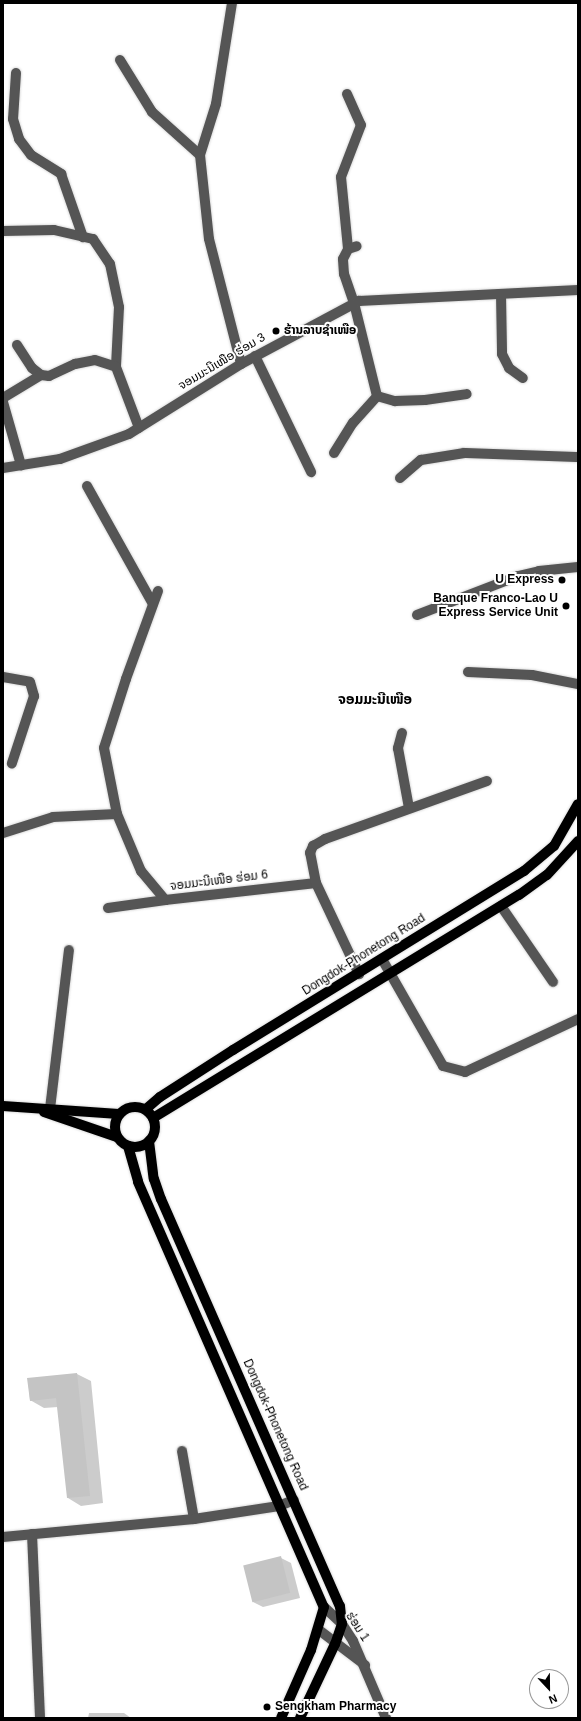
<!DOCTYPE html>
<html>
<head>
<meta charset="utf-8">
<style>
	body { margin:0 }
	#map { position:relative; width:581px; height:1721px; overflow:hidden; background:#fff; font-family:Arial,"Noto Sans Lao",sans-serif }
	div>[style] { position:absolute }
	.shadow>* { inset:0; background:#0003 }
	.building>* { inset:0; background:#c4c4c4; transform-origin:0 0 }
	.roads { filter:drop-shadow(0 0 1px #dbdbdb) drop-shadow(0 0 1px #dbdbdb) }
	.minor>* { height:10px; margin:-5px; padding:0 5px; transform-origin:5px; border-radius:5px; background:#555 }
	.major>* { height:10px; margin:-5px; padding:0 5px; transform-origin:5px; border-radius:5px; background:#000 }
	.major>.ring { margin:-5px; padding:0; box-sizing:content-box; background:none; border:10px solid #000; border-radius:50% }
	.dots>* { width:11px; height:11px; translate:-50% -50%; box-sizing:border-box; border:2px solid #fff; border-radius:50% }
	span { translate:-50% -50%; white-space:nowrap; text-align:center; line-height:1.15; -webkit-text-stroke:4px #fff; paint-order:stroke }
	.poi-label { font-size:12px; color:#000; font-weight:700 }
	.left { translate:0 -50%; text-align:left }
	.right { translate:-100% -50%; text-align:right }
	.street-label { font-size:12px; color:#000 }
	.quarter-label { font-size:14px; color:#000; font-weight:700 }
	.frame { position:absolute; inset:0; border:4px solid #000; pointer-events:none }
	.north { position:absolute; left:529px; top:1669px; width:40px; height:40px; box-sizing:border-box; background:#fff; border:1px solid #999; border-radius:50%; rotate:158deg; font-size:11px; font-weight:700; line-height:16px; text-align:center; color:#000 }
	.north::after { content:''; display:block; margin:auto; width:14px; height:18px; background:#000; clip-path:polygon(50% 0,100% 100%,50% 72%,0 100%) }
</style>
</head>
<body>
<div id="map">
	<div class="shadow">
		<div style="clip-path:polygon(77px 1374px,91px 1381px,103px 1503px,81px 1506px,68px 1498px,58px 1407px,44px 1408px,30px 1400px,28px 1379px)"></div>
		<div style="clip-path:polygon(281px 1558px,291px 1563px,300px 1598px,263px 1607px,253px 1602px)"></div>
		<div style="clip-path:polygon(89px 1713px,124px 1713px,131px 1718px,88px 1718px)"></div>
		<div style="clip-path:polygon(345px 1717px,347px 1718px,328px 1718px)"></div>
	</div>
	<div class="building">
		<div style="clip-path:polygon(77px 1373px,90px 1496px,67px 1498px,56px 1398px,30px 1401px,27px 1378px)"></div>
		<div style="left:281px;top:1556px;width:38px;height:39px;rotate:76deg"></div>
	</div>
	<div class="roads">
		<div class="minor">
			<div style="left:232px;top:3px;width:102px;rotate:99deg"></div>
			<div style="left:216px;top:104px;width:53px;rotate:107.4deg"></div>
			<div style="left:200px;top:155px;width:84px;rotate:83.9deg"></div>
			<div style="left:209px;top:239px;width:129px;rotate:75.6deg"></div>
			<div style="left:120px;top:60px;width:61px;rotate:58.4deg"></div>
			<div style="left:152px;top:112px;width:64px;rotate:41.9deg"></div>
			<div style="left:16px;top:73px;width:46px;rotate:93.7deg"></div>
			<div style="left:13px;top:119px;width:21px;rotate:73deg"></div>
			<div style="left:19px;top:139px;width:20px;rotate:53deg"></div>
			<div style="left:31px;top:155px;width:36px;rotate:32deg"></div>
			<div style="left:61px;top:174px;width:67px;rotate:70.8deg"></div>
			<div style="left:347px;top:94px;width:34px;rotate:66deg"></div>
			<div style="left:361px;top:125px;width:56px;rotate:111deg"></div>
			<div style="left:341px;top:177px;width:72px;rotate:84.4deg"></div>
			<div style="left:3px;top:231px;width:51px;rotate:-1.1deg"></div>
			<div style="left:54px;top:230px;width:40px;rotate:13deg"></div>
			<div style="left:93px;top:239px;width:30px;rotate:56deg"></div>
			<div style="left:110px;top:264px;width:44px;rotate:78.2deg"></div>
			<div style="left:119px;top:307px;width:60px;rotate:92.9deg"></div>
			<div style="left:116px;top:367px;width:65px;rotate:69.3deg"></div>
			<div style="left:501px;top:294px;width:60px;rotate:89deg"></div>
			<div style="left:502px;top:354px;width:16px;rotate:63deg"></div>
			<div style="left:509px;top:368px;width:17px;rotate:36deg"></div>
			<div style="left:17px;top:345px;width:27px;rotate:57deg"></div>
			<div style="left:32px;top:368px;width:11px;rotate:38deg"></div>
			<div style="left:41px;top:375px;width:8px;rotate:7deg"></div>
			<div style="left:49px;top:376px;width:29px;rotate:-25deg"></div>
			<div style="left:75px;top:364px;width:20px;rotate:-11deg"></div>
			<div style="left:95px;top:360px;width:22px;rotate:18deg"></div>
			<div style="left:255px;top:356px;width:129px;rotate:64.2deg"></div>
			<div style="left:377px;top:396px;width:19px;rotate:16deg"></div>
			<div style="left:395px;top:401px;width:30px;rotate:-2deg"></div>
			<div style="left:425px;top:400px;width:42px;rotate:-8.1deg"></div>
			<div style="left:3px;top:398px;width:44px;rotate:-31.2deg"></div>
			<div style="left:3px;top:402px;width:66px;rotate:74.1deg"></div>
			<div style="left:334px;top:453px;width:36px;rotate:-58deg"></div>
			<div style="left:353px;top:423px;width:36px;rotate:-48deg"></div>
			<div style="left:377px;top:396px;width:96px;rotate:-103.9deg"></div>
			<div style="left:354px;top:303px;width:31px;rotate:-109deg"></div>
			<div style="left:344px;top:274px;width:15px;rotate:-94deg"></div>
			<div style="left:343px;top:259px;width:11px;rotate:-63deg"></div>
			<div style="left:348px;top:249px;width:9px;rotate:-18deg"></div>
			<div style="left:3px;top:468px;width:58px;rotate:-9deg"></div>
			<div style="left:60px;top:459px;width:73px;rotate:-19.9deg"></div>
			<div style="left:129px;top:434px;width:132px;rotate:-32deg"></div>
			<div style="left:241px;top:364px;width:134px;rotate:-28.1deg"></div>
			<div style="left:359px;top:301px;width:219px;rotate:-2.9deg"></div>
			<div style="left:400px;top:478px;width:28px;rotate:-41deg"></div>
			<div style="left:421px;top:460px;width:44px;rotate:-9.2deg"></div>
			<div style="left:464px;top:453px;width:114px;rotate:2deg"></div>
			<div style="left:87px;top:486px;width:135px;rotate:60.8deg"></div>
			<div style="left:158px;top:591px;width:94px;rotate:110deg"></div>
			<div style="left:126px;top:679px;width:72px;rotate:107.7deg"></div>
			<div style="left:104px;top:748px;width:67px;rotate:78.9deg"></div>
			<div style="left:117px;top:814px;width:62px;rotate:67.2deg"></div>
			<div style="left:141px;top:871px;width:38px;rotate:50deg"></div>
			<div style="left:165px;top:900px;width:152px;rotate:-6.4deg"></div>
			<div style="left:316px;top:883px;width:101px;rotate:64.7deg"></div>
			<div style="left:417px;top:615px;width:108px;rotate:-21.1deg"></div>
			<div style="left:518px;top:576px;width:22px;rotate:-13deg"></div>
			<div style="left:539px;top:571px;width:39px;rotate:-6deg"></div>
			<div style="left:468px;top:672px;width:64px;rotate:2.7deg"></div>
			<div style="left:532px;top:675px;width:47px;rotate:11.1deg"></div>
			<div style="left:3px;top:677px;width:27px;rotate:10deg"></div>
			<div style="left:30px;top:682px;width:15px;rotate:74deg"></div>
			<div style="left:34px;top:696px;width:71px;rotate:108.2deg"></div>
			<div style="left:402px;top:733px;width:16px;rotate:105deg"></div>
			<div style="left:398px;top:748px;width:61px;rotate:79.6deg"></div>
			<div style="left:3px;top:833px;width:52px;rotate:-17.7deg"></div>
			<div style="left:53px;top:817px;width:64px;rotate:-2.7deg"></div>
			<div style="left:316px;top:883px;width:31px;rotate:-101deg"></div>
			<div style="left:310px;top:853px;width:8px;rotate:-67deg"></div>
			<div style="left:313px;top:846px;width:14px;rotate:-30deg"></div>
			<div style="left:325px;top:839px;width:172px;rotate:-19.7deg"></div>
			<div style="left:501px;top:906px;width:92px;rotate:55.6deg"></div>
			<div style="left:108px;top:908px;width:58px;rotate:-8deg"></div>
			<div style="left:382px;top:959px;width:123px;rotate:60.3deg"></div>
			<div style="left:443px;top:1066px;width:23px;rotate:15deg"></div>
			<div style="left:465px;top:1072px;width:125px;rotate:-25.1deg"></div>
			<div style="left:50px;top:1109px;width:160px;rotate:-83.2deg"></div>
			<div style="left:182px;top:1451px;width:69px;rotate:80deg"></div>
			<div style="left:32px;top:1534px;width:184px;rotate:87.5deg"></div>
			<div style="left:3px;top:1537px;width:192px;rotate:-5.4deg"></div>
			<div style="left:194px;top:1519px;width:86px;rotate:-8.7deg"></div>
			<div style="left:279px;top:1506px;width:16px;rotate:-22deg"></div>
			<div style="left:324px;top:1607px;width:25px;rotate:43deg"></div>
			<div style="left:342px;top:1624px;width:20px;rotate:57deg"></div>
			<div style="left:353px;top:1641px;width:84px;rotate:66.8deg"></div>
			<div style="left:319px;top:1630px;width:58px;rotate:37.3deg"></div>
		</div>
		<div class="major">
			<div style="left:3px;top:1106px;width:116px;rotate:3.9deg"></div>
			<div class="ring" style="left:115px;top:1107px;width:30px;height:30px"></div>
			<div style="left:146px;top:1109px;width:18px;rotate:-41deg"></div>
			<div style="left:160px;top:1097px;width:87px;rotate:-32.8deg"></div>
			<div style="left:233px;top:1050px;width:342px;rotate:-31.6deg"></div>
			<div style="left:524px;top:871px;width:39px;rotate:-40deg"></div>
			<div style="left:554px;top:846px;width:48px;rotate:-60.3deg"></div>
			<div style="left:44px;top:1112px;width:77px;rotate:18.9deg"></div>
			<div style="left:153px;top:1118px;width:429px;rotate:-31.4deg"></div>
			<div style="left:519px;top:895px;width:34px;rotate:-36deg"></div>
			<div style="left:547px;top:875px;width:46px;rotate:-47.6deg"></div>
			<div style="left:149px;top:1141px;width:38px;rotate:83deg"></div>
			<div style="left:154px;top:1179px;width:21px;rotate:71deg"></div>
			<div style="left:161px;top:1199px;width:445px;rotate:66.3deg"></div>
			<div style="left:340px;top:1606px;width:18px;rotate:84deg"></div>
			<div style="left:342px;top:1624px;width:21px;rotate:109deg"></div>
			<div style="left:335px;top:1644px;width:82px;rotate:115.3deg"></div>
			<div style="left:128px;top:1146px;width:37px;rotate:74deg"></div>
			<div style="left:138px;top:1182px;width:464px;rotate:66.4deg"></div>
			<div style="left:324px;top:1607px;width:45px;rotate:106.8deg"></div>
			<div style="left:311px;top:1650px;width:74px;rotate:113.8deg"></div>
		</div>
	</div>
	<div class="dots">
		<div style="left:276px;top:331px;background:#000"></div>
		<div style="left:562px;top:580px;background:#000"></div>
		<div style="left:566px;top:606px;background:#000"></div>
		<div style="left:267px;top:1707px;background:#000"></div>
	</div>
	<div class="poi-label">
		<span class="left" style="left:284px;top:331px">ຮ້ານລາບຊຳເໜືອ</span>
		<span class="right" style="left:554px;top:580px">U Express</span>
		<span class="right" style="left:558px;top:606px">Banque Franco-Lao U<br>Express Service Unit</span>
		<span class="left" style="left:275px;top:1707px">Sengkham Pharmacy</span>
	</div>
	<div class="street-label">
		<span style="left:222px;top:362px;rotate:-31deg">ຈອມມະນີເໜືອ ຮ່ອມ 3</span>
		<span style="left:219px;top:881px;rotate:-7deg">ຈອມມະນີເໜືອ ຮ່ອມ 6</span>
		<span style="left:364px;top:955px;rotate:-32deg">Dongdok-Phonetong Road</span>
		<span style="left:275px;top:1425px;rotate:66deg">Dongdok-Phonetong Road</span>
		<span style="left:357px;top:1627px;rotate:57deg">ຮ່ອມ 1</span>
	</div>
	<div class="quarter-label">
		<span style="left:375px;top:699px">ຈອມມະນີເໜືອ</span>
	</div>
	<div class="frame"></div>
	<div class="north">N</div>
</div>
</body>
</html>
